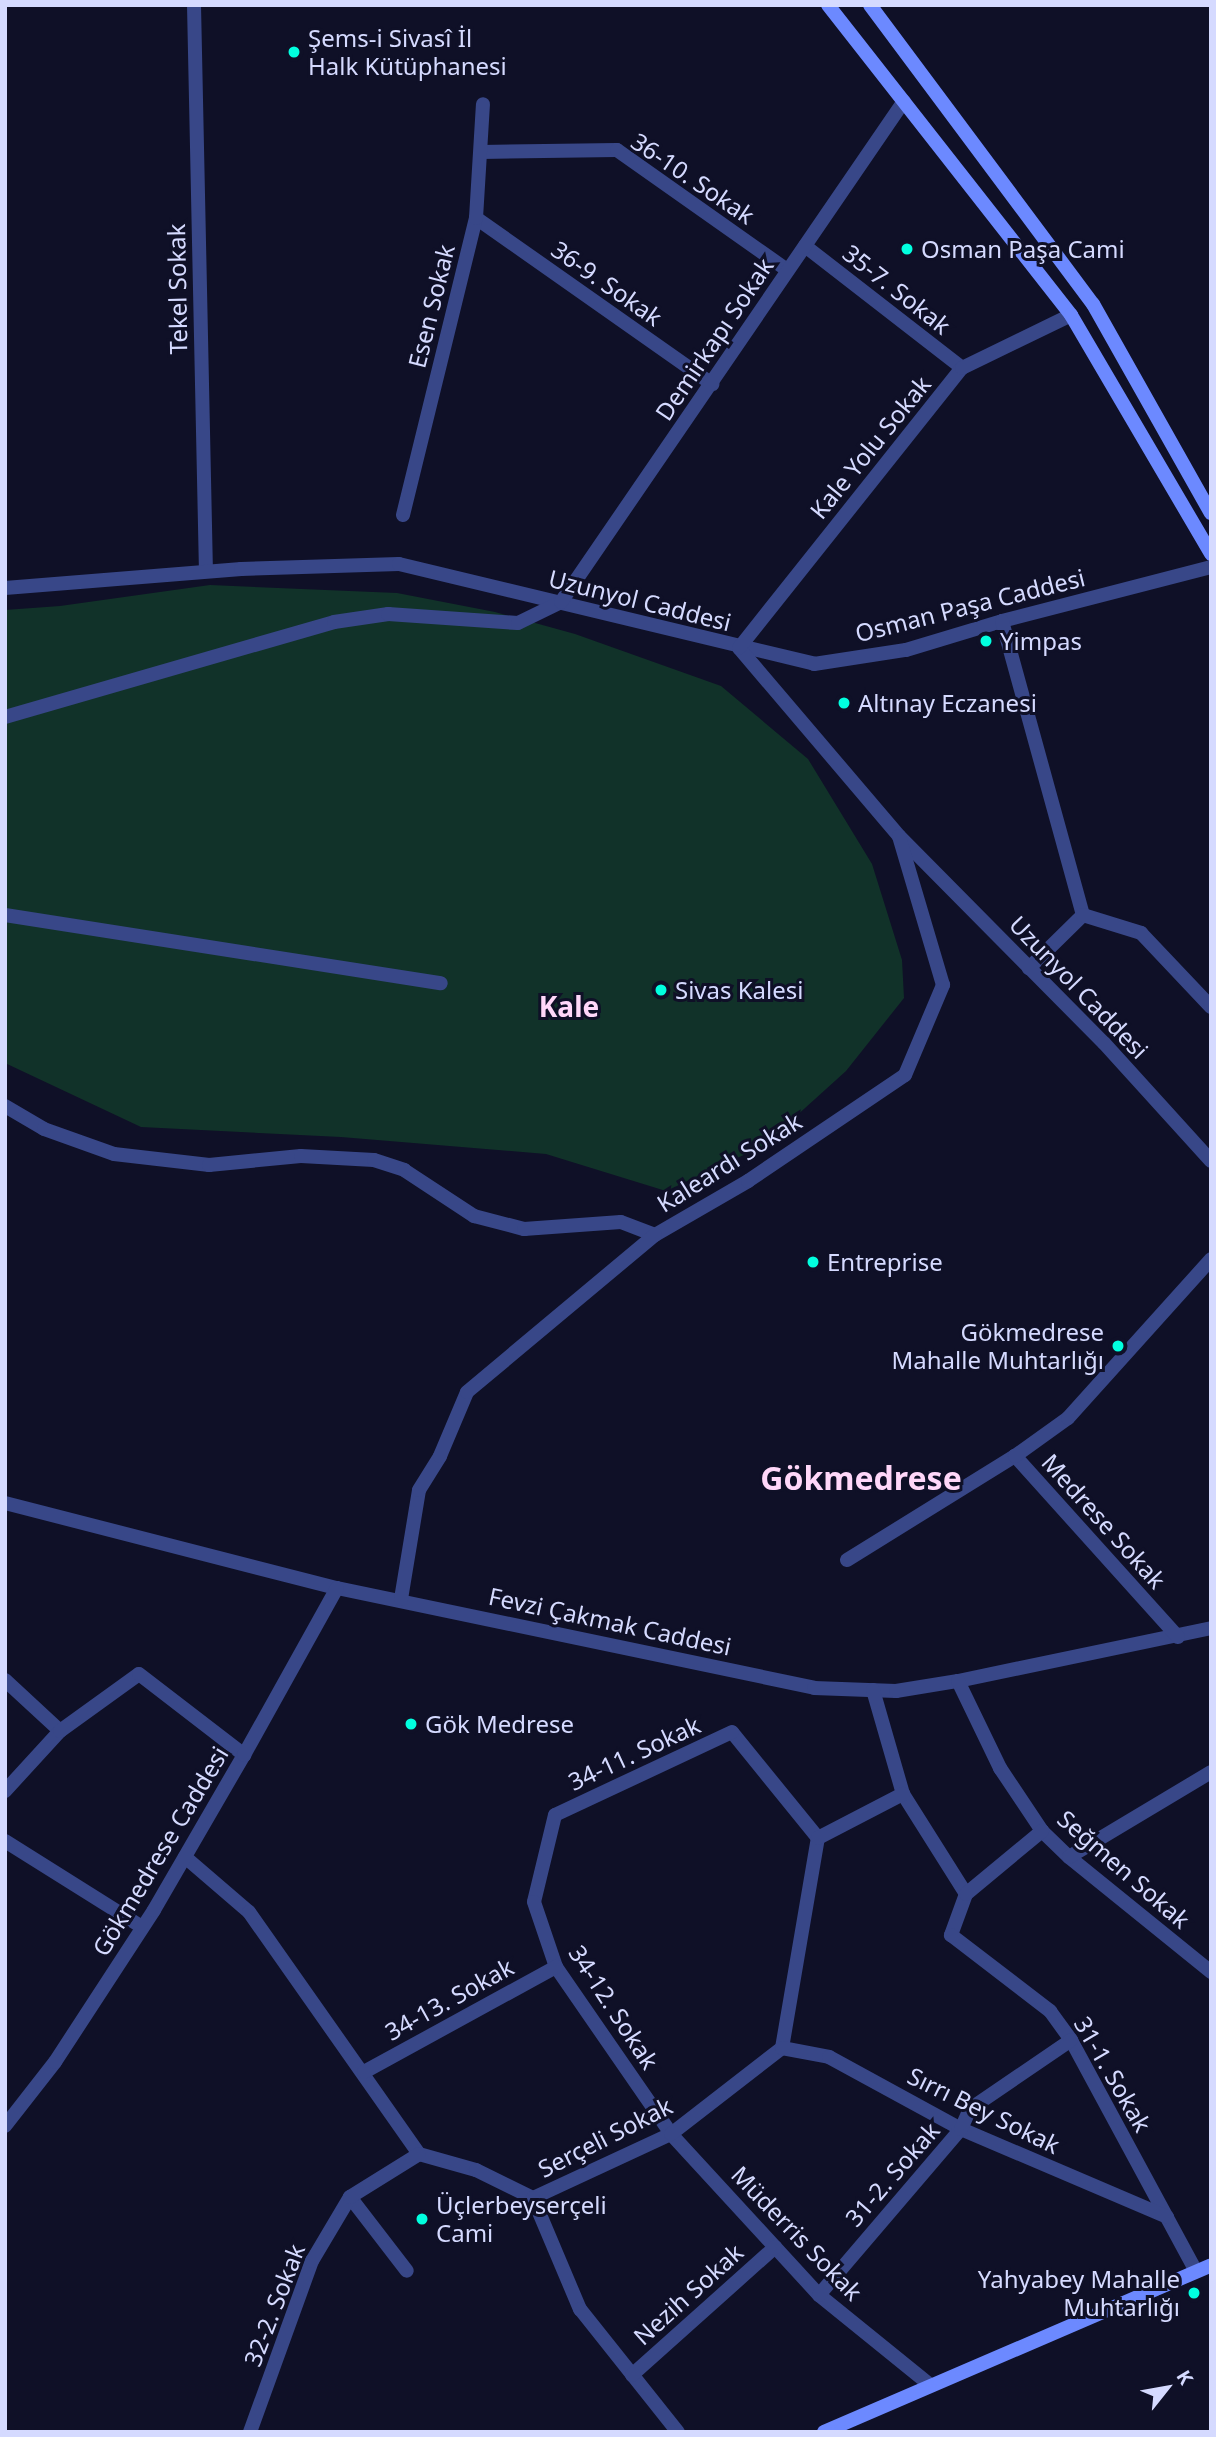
<!DOCTYPE html>
<html>
<head>
<meta charset="utf-8">
<style>
	body { margin:0 }
	#map { position:relative; width:1216px; height:2437px; overflow:hidden; background:#0f1027; font-family:"Noto Sans",sans-serif }
	div>[style] { position:absolute }
	.green>* { inset:0; background:#113229 }
	.street>* { height:14px; margin:-7px; padding:0 7px; transform-origin:7px; border-radius:7px; background:#384788 }
	.secondary>* { height:14px; margin:-7px; padding:0 7px; transform-origin:7px; border-radius:7px; background:#6c89ff }
	.dots>* { width:19px; height:19px; translate:-50% -50%; box-sizing:border-box; border:4px solid #0f1027; border-radius:50% }
	span { translate:-50% -50%; white-space:nowrap; text-align:center; line-height:1.15; -webkit-text-stroke:6px #0f1027; paint-order:stroke }
	.poi-label { font-size:24px; color:#d5daff }
	.left { translate:0 -50%; text-align:left }
	.right { translate:-100% -50%; text-align:right }
	.street-label { font-size:24px; color:#d5daff }
	.quarter-label { font-size:28px; color:#ffd7f9; font-weight:700 }
	.district-label { font-size:32px; color:#ffd7f9; font-weight:700 }
	.frame { position:absolute; inset:0; border:7px solid #d5daff; pointer-events:none }
	.north { position:absolute; left:1132px; top:2353px; width:70px; height:70px; -webkit-text-stroke:5px #0f1027; paint-order:stroke; rotate:59deg; font-size:19px; font-weight:700; line-height:28px; text-align:center; color:#d5daff }
	.north::after { content:''; display:block; margin:auto; width:24px; height:32px; background:#d5daff; clip-path:polygon(50% 0,100% 100%,50% 72%,0 100%) }
</style>
</head>
<body>
<div id="map">
	<div class="green">
		<div style="clip-path:polygon(210px 585px,397px 593px,495px 612px,575px 634px,721px 686px,808px 759px,872px 864px,902px 960px,904px 998px,846px 1071px,763px 1146px,666px 1191px,546px 1154px,341px 1137px,141px 1127px,5px 1063px,5px 610px,60px 606px)"></div>
	</div>
	<div class="street">
		<div style="left:194px;top:5px;width:566px;rotate:88.79deg"></div>
		<div style="left:481px;top:152px;width:136px;rotate:-0.8deg"></div>
		<div style="left:617px;top:150px;width:208px;rotate:35.2deg"></div>
		<div style="left:476px;top:218px;width:289px;rotate:35.1deg"></div>
		<div style="left:805px;top:246px;width:199px;rotate:37.8deg"></div>
		<div style="left:403px;top:515px;width:306px;rotate:-76.2deg"></div>
		<div style="left:476px;top:218px;width:114px;rotate:-86.5deg"></div>
		<div style="left:5px;top:588px;width:237px;rotate:-4.6deg"></div>
		<div style="left:241px;top:569px;width:158px;rotate:-1.8deg"></div>
		<div style="left:399px;top:564px;width:427px;rotate:13.5deg"></div>
		<div style="left:814px;top:664px;width:93px;rotate:-8.7deg"></div>
		<div style="left:906px;top:650px;width:100px;rotate:-16.8deg"></div>
		<div style="left:1002px;top:621px;width:216px;rotate:-14.5deg"></div>
		<div style="left:1002px;top:621px;width:305px;rotate:74.6deg"></div>
		<div style="left:1083px;top:915px;width:76px;rotate:135.5deg"></div>
		<div style="left:739px;top:648px;width:247px;rotate:49.6deg"></div>
		<div style="left:899px;top:836px;width:291px;rotate:45.3deg"></div>
		<div style="left:1104px;top:1043px;width:159px;rotate:47.8deg"></div>
		<div style="left:739px;top:648px;width:358px;rotate:-51.5deg"></div>
		<div style="left:962px;top:368px;width:121px;rotate:-25.9deg"></div>
		<div style="left:5px;top:717px;width:342px;rotate:-16.1deg"></div>
		<div style="left:334px;top:622px;width:55px;rotate:-8.4deg"></div>
		<div style="left:388px;top:614px;width:130px;rotate:4deg"></div>
		<div style="left:518px;top:623px;width:48px;rotate:-26deg"></div>
		<div style="left:561px;top:602px;width:607px;rotate:-55.6deg"></div>
		<div style="left:5px;top:915px;width:441px;rotate:8.9deg"></div>
		<div style="left:1083px;top:915px;width:61px;rotate:17.2deg"></div>
		<div style="left:1141px;top:933px;width:102px;rotate:46.6deg"></div>
		<div style="left:5px;top:1106px;width:45px;rotate:30.5deg"></div>
		<div style="left:44px;top:1129px;width:74px;rotate:19.7deg"></div>
		<div style="left:114px;top:1154px;width:96px;rotate:6.6deg"></div>
		<div style="left:209px;top:1165px;width:92px;rotate:-5.6deg"></div>
		<div style="left:301px;top:1156px;width:73px;rotate:3.1deg"></div>
		<div style="left:374px;top:1160px;width:32px;rotate:18deg"></div>
		<div style="left:404px;top:1170px;width:84px;rotate:33.3deg"></div>
		<div style="left:474px;top:1216px;width:52px;rotate:14.6deg"></div>
		<div style="left:524px;top:1229px;width:97px;rotate:-4.1deg"></div>
		<div style="left:621px;top:1222px;width:36px;rotate:21deg"></div>
		<div style="left:655px;top:1235px;width:108px;rotate:-30.1deg"></div>
		<div style="left:748px;top:1181px;width:189px;rotate:-34deg"></div>
		<div style="left:905px;top:1075px;width:98px;rotate:-67.1deg"></div>
		<div style="left:943px;top:985px;width:155px;rotate:-106.5deg"></div>
		<div style="left:5px;top:1503px;width:343px;rotate:14.4deg"></div>
		<div style="left:337px;top:1588px;width:487px;rotate:11.8deg"></div>
		<div style="left:814px;top:1688px;width:82px;rotate:2.1deg"></div>
		<div style="left:896px;top:1691px;width:63px;rotate:-9.2deg"></div>
		<div style="left:958px;top:1681px;width:258px;rotate:-11.8deg"></div>
		<div style="left:847px;top:1560px;width:198px;rotate:-31.8deg"></div>
		<div style="left:401px;top:1599px;width:110px;rotate:-80.6deg"></div>
		<div style="left:419px;top:1490px;width:40px;rotate:-58deg"></div>
		<div style="left:440px;top:1456px;width:69px;rotate:-67.1deg"></div>
		<div style="left:467px;top:1392px;width:245px;rotate:-39.9deg"></div>
		<div style="left:1178px;top:1637px;width:244px;rotate:-132deg"></div>
		<div style="left:1015px;top:1456px;width:65px;rotate:-35.6deg"></div>
		<div style="left:1068px;top:1418px;width:214px;rotate:-48deg"></div>
		<div style="left:5px;top:1680px;width:75px;rotate:42.8deg"></div>
		<div style="left:958px;top:1681px;width:97px;rotate:64.2deg"></div>
		<div style="left:1000px;top:1768px;width:76px;rotate:56.3deg"></div>
		<div style="left:1042px;top:1831px;width:37px;rotate:44deg"></div>
		<div style="left:1069px;top:1857px;width:183px;rotate:39deg"></div>
		<div style="left:873px;top:1690px;width:108px;rotate:73.9deg"></div>
		<div style="left:903px;top:1794px;width:118px;rotate:57.8deg"></div>
		<div style="left:5px;top:1791px;width:81px;rotate:-47.5deg"></div>
		<div style="left:60px;top:1731px;width:97px;rotate:-35.8deg"></div>
		<div style="left:139px;top:1674px;width:133px;rotate:37.6deg"></div>
		<div style="left:818px;top:1838px;width:136px;rotate:-129.1deg"></div>
		<div style="left:732px;top:1732px;width:195px;rotate:154.9deg"></div>
		<div style="left:555px;top:1815px;width:89px;rotate:103.6deg"></div>
		<div style="left:534px;top:1902px;width:69px;rotate:71.3deg"></div>
		<div style="left:556px;top:1967px;width:203px;rotate:55.4deg"></div>
		<div style="left:671px;top:2134px;width:219px;rotate:47.4deg"></div>
		<div style="left:819px;top:2295px;width:141px;rotate:39deg"></div>
		<div style="left:5px;top:1841px;width:162px;rotate:32.1deg"></div>
		<div style="left:185px;top:1857px;width:84px;rotate:40.7deg"></div>
		<div style="left:249px;top:1912px;width:296px;rotate:54.9deg"></div>
		<div style="left:419px;top:2154px;width:59px;rotate:15.7deg"></div>
		<div style="left:476px;top:2170px;width:64px;rotate:26.2deg"></div>
		<div style="left:533px;top:2198px;width:152px;rotate:-24.9deg"></div>
		<div style="left:671px;top:2134px;width:140px;rotate:-37.8deg"></div>
		<div style="left:782px;top:2048px;width:213px;rotate:-80.3deg"></div>
		<div style="left:818px;top:1838px;width:96px;rotate:-27.4deg"></div>
		<div style="left:1069px;top:1857px;width:165px;rotate:-30.9deg"></div>
		<div style="left:966px;top:1894px;width:44px;rotate:110.1deg"></div>
		<div style="left:951px;top:1935px;width:125px;rotate:37.5deg"></div>
		<div style="left:1050px;top:2011px;width:36px;rotate:54deg"></div>
		<div style="left:1071px;top:2040px;width:263px;rotate:61.6deg"></div>
		<div style="left:966px;top:1894px;width:99px;rotate:-39.7deg"></div>
		<div style="left:782px;top:2048px;width:48px;rotate:10.8deg"></div>
		<div style="left:829px;top:2057px;width:150px;rotate:28.6deg"></div>
		<div style="left:961px;top:2129px;width:224px;rotate:23.1deg"></div>
		<div style="left:364px;top:2072px;width:219px;rotate:-28.7deg"></div>
		<div style="left:5px;top:2126px;width:81px;rotate:-52deg"></div>
		<div style="left:55px;top:2062px;width:181px;rotate:-56.9deg"></div>
		<div style="left:154px;top:1910px;width:179px;rotate:-59.9deg"></div>
		<div style="left:244px;top:1755px;width:191px;rotate:-60.9deg"></div>
		<div style="left:350px;top:2197px;width:93px;rotate:52.4deg"></div>
		<div style="left:533px;top:2198px;width:121px;rotate:67.1deg"></div>
		<div style="left:580px;top:2309px;width:157px;rotate:51.5deg"></div>
		<div style="left:819px;top:2295px;width:218px;rotate:-49.5deg"></div>
		<div style="left:961px;top:2129px;width:22px;rotate:-66deg"></div>
		<div style="left:970px;top:2109px;width:122px;rotate:-34.3deg"></div>
		<div style="left:632px;top:2375px;width:192px;rotate:-41.8deg"></div>
		<div style="left:250px;top:2432px;width:182px;rotate:-70.1deg"></div>
		<div style="left:312px;top:2261px;width:74px;rotate:-59.3deg"></div>
		<div style="left:350px;top:2197px;width:81px;rotate:-31.9deg"></div>
	</div>
	<div class="secondary">
		<div style="left:828px;top:5px;width:394px;rotate:51.9deg"></div>
		<div style="left:1071px;top:315px;width:277px;rotate:59.6deg"></div>
		<div style="left:870px;top:5px;width:373px;rotate:53.3deg"></div>
		<div style="left:1093px;top:304px;width:240px;rotate:60.6deg"></div>
		<div style="left:824px;top:2432px;width:421px;rotate:-23.3deg"></div>
	</div>
	<div class="dots">
		<div style="left:294px;top:52px;background:#01ffdf"></div>
		<div style="left:907px;top:249px;background:#01ffdf"></div>
		<div style="left:986px;top:641px;background:#01ffdf"></div>
		<div style="left:844px;top:703px;background:#01ffdf"></div>
		<div style="left:661px;top:990px;background:#01ffdf"></div>
		<div style="left:813px;top:1262px;background:#01ffdf"></div>
		<div style="left:1118px;top:1346px;background:#01ffdf"></div>
		<div style="left:411px;top:1724px;background:#01ffdf"></div>
		<div style="left:422px;top:2219px;background:#01ffdf"></div>
		<div style="left:1194px;top:2293px;background:#01ffdf"></div>
	</div>
	<div class="poi-label">
		<span class="left" style="left:308px;top:52px">Şems-i Sivasî İl<br>Halk Kütüphanesi</span>
		<span class="left" style="left:921px;top:249px">Osman Paşa Cami</span>
		<span class="left" style="left:1000px;top:641px">Yimpas</span>
		<span class="left" style="left:858px;top:703px">Altınay Eczanesi</span>
		<span class="left" style="left:675px;top:990px">Sivas Kalesi</span>
		<span class="left" style="left:827px;top:1262px">Entreprise</span>
		<span class="right" style="left:1104px;top:1346px">Gökmedrese<br>Mahalle Muhtarlığı</span>
		<span class="left" style="left:425px;top:1724px">Gök Medrese</span>
		<span class="left" style="left:436px;top:2219px">Üçlerbeyserçeli<br>Cami</span>
		<span class="right" style="left:1180px;top:2293px">Yahyabey Mahalle<br>Muhtarlığı</span>
	</div>
	<div class="street-label">
		<span style="left:693px;top:178px;rotate:34deg">36-10. Sokak</span>
		<span style="left:607px;top:283px;rotate:35deg">36-9. Sokak</span>
		<span style="left:177px;top:289px;rotate:-91deg">Tekel Sokak</span>
		<span style="left:897px;top:289px;rotate:38deg">35-7. Sokak</span>
		<span style="left:431px;top:306px;rotate:-76deg">Esen Sokak</span>
		<span style="left:714px;top:339px;rotate:-56deg">Demirkapı Sokak</span>
		<span style="left:870px;top:447px;rotate:-51deg">Kale Yolu Sokak</span>
		<span style="left:640px;top:600px;rotate:14deg">Uzunyol Caddesi</span>
		<span style="left:970px;top:605px;rotate:-14deg">Osman Paşa Caddesi</span>
		<span style="left:1079px;top:987px;rotate:46deg">Uzunyol Caddesi</span>
		<span style="left:729px;top:1162px;rotate:-32deg">Kaleardı Sokak</span>
		<span style="left:1104px;top:1521px;rotate:48deg">Medrese Sokak</span>
		<span style="left:610px;top:1621px;rotate:12deg">Fevzi Çakmak Caddesi</span>
		<span style="left:634px;top:1753px;rotate:-25deg">34-11. Sokak</span>
		<span style="left:160px;top:1851px;rotate:-59deg">Gökmedrese Caddesi</span>
		<span style="left:1124px;top:1869px;rotate:41deg">Seğmen Sokak</span>
		<span style="left:449px;top:1999px;rotate:-29deg">34-13. Sokak</span>
		<span style="left:614px;top:2007px;rotate:57deg">34-12. Sokak</span>
		<span style="left:1113px;top:2074px;rotate:60deg">31-1. Sokak</span>
		<span style="left:984px;top:2110px;rotate:26deg">Sırrı Bey Sokak</span>
		<span style="left:605px;top:2137px;rotate:-27deg">Serçeli Sokak</span>
		<span style="left:892px;top:2174px;rotate:-49deg">31-2. Sokak</span>
		<span style="left:797px;top:2233px;rotate:46deg">Müderris Sokak</span>
		<span style="left:688px;top:2294px;rotate:-42deg">Nezih Sokak</span>
		<span style="left:274px;top:2305px;rotate:-69deg">32-2. Sokak</span>
	</div>
	<div class="quarter-label">
		<span style="left:569px;top:1006px">Kale</span>
	</div>
	<div class="district-label">
		<span style="left:861px;top:1478px">Gökmedrese</span>
	</div>
	<div class="frame"></div>
	<div class="north">K</div>
</div>
</body>
</html>
